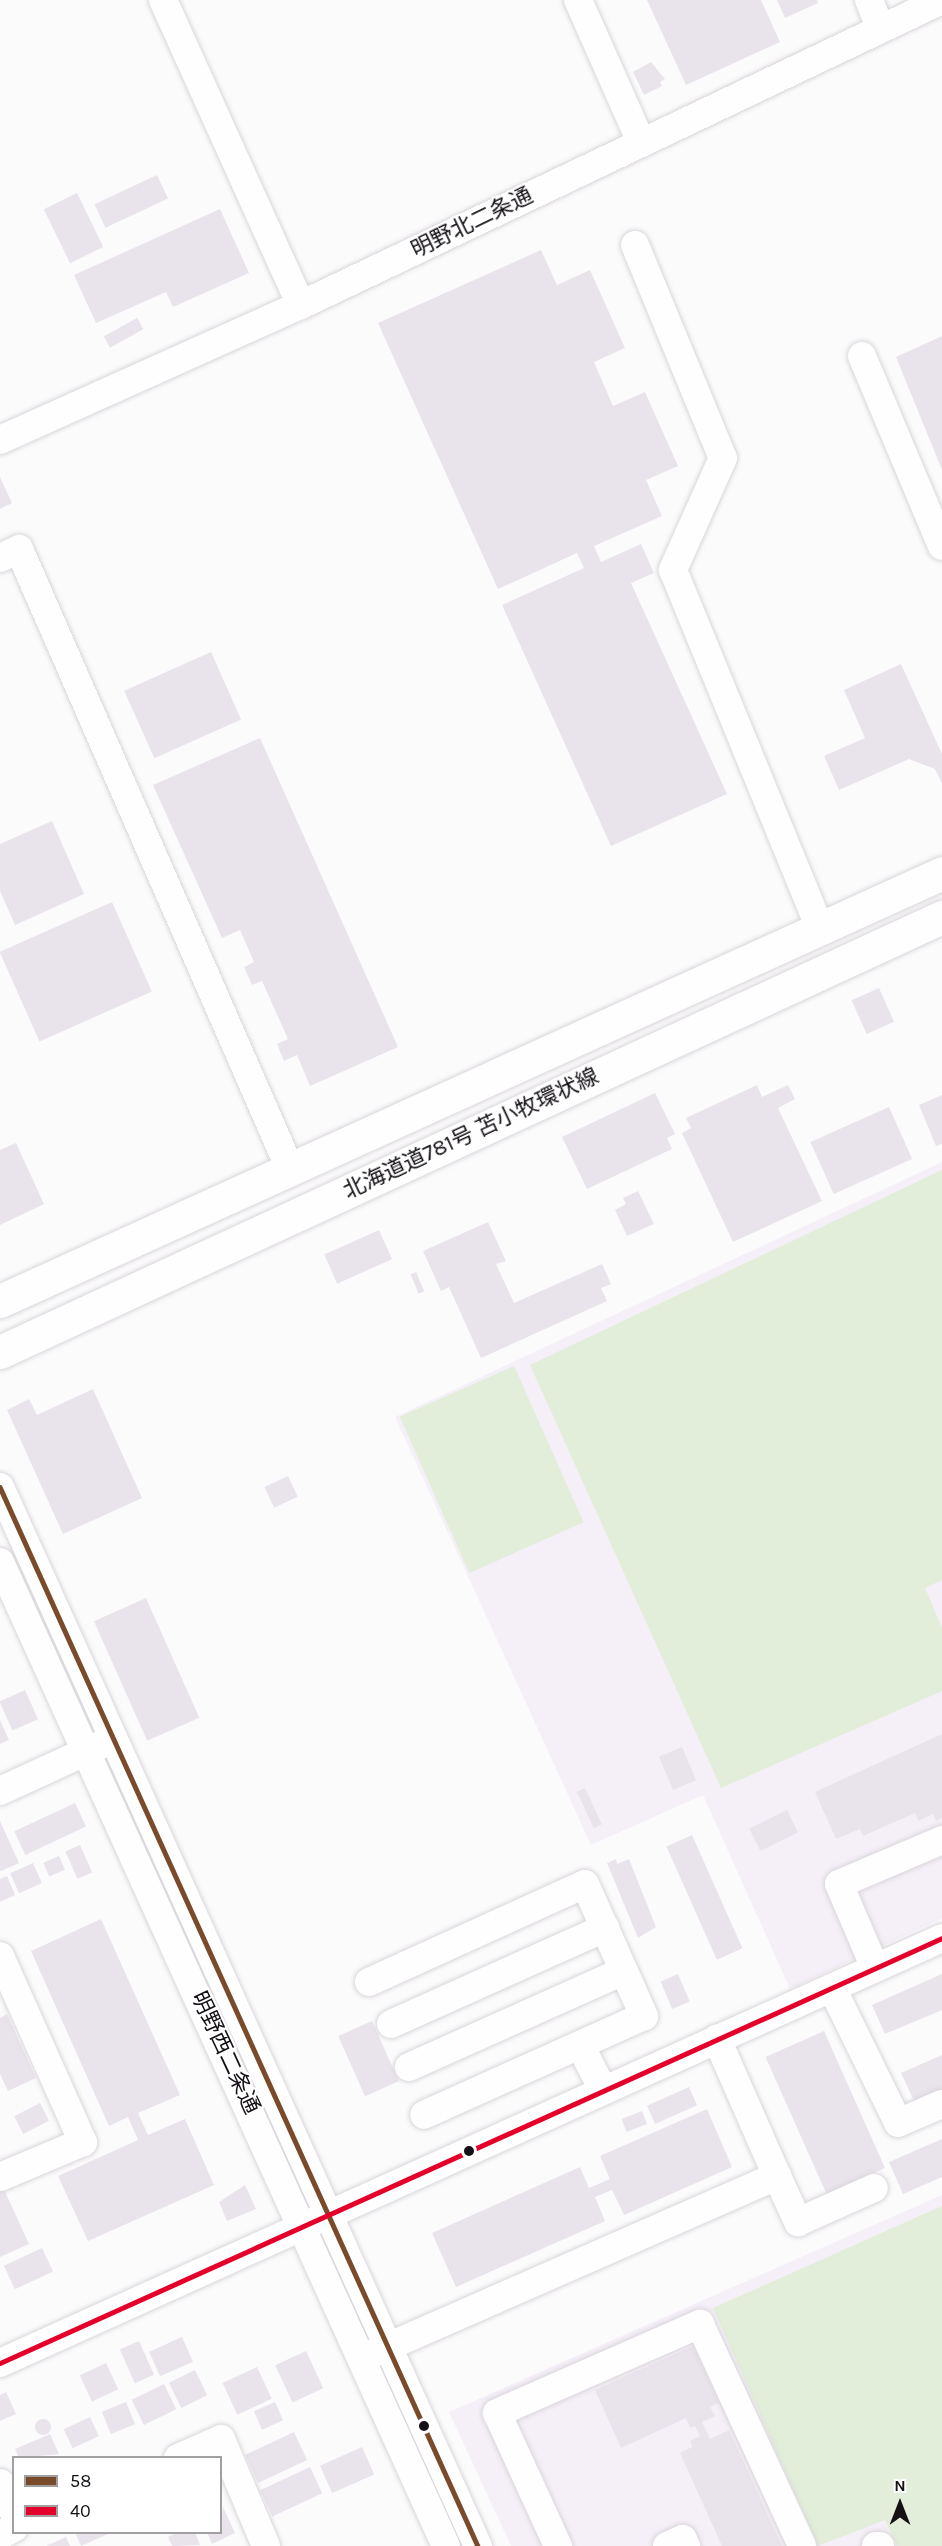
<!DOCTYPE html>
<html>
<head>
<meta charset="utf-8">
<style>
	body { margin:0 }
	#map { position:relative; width:942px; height:2546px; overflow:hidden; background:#fcfbfc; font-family:Karla,"Noto Sans JP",sans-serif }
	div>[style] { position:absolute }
	.built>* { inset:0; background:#f5eff8 }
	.green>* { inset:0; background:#e2eed9; transform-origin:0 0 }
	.building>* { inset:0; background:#e9e3ec; transform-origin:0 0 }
	.round { border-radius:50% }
	.roads { filter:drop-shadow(0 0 2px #d9d6da) drop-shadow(0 0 2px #d9d6da) }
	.minor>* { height:28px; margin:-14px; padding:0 14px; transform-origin:14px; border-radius:14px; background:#fffeff }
	.major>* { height:33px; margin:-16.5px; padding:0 16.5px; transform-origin:16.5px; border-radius:16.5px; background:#fffeff }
	.bus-1>* { height:4.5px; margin:-2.25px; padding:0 2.25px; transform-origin:2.25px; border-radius:2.25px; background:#7a4b2a }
	.bus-2>* { height:4.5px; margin:-2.25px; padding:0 2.25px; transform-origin:2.25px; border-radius:2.25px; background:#e4002b }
	.dots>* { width:16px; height:16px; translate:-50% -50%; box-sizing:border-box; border:3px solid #fff; border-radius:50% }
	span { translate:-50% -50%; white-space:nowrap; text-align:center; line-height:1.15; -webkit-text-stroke:4.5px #fff; paint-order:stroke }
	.street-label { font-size:22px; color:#141016 }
	.legend { position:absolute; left:12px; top:2456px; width:210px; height:78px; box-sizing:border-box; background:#fff; border:2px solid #a19fa2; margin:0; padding:8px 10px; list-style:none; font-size:18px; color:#141016 }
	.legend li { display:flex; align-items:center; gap:12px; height:30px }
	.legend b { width:30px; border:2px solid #a19fa2 }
	.north { position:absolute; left:870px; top:2474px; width:60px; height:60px; -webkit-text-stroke:4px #fff; paint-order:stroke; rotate:0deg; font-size:16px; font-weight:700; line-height:24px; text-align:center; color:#141016 }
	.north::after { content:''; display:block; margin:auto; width:21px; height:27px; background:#141016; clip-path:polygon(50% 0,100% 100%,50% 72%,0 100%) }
</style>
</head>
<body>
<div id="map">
	<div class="built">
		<div style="clip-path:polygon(942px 1162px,942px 1918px,790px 1989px,703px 1795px,591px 1845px,395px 1417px)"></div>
		<div style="clip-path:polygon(942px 2195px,942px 2546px,511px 2546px,449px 2412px)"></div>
	</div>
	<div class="green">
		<div style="clip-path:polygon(942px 1170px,942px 1580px,925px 1588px,942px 1628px,942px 1691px,721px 1788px,530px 1365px)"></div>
		<div style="left:514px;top:1366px;width:171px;height:125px;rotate:66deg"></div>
		<div style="clip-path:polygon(942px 2206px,942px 2546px,897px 2546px,885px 2520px,818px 2546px,713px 2308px)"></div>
	</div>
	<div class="building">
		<div style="clip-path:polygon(647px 0,761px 0,780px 42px,686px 85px)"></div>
		<div style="clip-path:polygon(777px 0,817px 0,818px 3px,785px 18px)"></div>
		<div style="clip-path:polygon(651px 62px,665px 79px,660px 82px,662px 86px,644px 95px,633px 72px)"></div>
		<div style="left:157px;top:175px;width:26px;height:69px;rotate:65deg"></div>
		<div style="left:77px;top:193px;width:60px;height:37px;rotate:64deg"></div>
		<div style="clip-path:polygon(220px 209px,249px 273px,173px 307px,166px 292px,96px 323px,74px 275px)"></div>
		<div style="clip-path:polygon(541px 250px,557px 285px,590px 270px,625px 348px,594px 362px,613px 406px,645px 392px,678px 466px,646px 480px,662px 516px,594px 546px,601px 562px,641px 544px,654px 573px,631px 583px,727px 794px,611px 846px,502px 605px,584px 568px,577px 553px,498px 589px,378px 323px)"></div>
		<div style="left:137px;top:318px;width:13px;height:38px;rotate:61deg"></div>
		<div style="clip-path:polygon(942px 336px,942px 470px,896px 357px)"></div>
		<div style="clip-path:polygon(0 477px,12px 503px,0 509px)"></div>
		<div style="left:211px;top:652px;width:74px;height:95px;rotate:66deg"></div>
		<div style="clip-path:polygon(901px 664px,942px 754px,942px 783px,935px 769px,909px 759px,839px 790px,824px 756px,865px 738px,844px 690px)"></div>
		<div style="clip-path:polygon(260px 738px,398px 1047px,310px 1086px,297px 1055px,284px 1061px,277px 1044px,288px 1039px,262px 981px,252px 985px,244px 967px,254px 962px,240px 930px,222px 938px,153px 785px)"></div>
		<div style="clip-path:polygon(52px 821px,84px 894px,15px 925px,0 891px,0 844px)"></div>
		<div style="left:112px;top:902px;width:98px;height:123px;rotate:66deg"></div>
		<div style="left:879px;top:988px;width:37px;height:30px;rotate:66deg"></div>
		<div style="clip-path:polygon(757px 1085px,762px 1097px,788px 1085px,795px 1099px,778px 1108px,822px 1201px,733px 1242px,682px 1133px,691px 1128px,686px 1118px)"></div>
		<div style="clip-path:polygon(655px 1093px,675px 1134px,667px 1138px,672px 1149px,587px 1189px,562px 1137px)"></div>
		<div style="clip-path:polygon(942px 1095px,942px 1144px,936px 1146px,919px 1105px)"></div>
		<div style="left:889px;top:1107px;width:57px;height:86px;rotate:66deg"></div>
		<div style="clip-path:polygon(16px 1143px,44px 1204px,0 1225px,0 1150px)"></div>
		<div style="clip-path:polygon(638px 1191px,654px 1224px,627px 1236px,615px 1210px,626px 1204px,623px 1198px)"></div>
		<div style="clip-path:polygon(488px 1222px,506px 1261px,496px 1264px,514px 1303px,602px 1264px,611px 1284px,601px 1288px,607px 1301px,481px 1358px,449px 1287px,441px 1291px,423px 1251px)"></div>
		<div style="left:379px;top:1230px;width:32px;height:60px;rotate:66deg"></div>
		<div style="left:416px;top:1272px;width:21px;height:6px;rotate:67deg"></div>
		<div style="clip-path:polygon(93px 1389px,142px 1498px,63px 1534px,7px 1410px,29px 1399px,37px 1415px)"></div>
		<div style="left:288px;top:1476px;width:23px;height:26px;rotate:65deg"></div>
		<div style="left:146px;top:1598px;width:131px;height:57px;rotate:66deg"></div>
		<div style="left:25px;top:1690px;width:32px;height:28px;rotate:66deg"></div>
		<div style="clip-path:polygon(0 1720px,9px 1740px,0 1744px)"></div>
		<div style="clip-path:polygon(942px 1734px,942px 1818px,936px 1821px,933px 1814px,918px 1821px,915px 1813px,863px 1836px,860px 1829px,836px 1839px,815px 1792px)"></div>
		<div style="left:682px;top:1747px;width:36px;height:25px;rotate:67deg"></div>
		<div style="left:585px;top:1788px;width:40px;height:9px;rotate:65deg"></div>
		<div style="left:75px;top:1803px;width:26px;height:67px;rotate:65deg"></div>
		<div style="left:787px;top:1810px;width:25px;height:42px;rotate:64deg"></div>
		<div style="clip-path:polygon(0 1821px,19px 1863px,1px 1871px,0 1870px)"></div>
		<div style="left:692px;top:1835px;width:124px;height:28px;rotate:66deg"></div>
		<div style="left:80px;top:1845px;width:30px;height:16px;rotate:66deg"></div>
		<div style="left:59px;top:1856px;width:15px;height:17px;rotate:67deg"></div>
		<div style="clip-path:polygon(616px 1859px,617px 1864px,629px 1859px,656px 1927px,638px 1938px,607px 1863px)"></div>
		<div style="left:33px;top:1863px;width:22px;height:25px;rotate:66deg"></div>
		<div style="clip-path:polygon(7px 1876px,15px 1895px,0 1902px,0 1879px)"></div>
		<div style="clip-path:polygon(101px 1919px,180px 2095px,138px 2113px,148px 2135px,185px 2119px,214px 2185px,88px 2241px,58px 2176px,138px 2140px,128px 2117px,109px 2126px,31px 1951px)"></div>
		<div style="left:678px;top:1974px;width:30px;height:19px;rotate:67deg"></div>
		<div style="clip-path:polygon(942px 1974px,942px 2010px,885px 2034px,872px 2005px)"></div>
		<div style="clip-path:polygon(7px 2014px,36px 2078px,8px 2091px,0 2074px,0 2018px)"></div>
		<div style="left:372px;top:2021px;width:66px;height:37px;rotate:66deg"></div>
		<div style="left:824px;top:2031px;width:150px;height:64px;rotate:66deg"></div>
		<div style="clip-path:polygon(942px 2055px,942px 2090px,915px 2103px,901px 2073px)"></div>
		<div style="left:689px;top:2087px;width:20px;height:46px;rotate:66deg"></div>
		<div style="left:40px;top:2103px;width:20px;height:29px;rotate:63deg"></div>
		<div style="clip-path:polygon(707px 2109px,732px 2167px,624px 2215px,612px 2190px,595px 2197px,605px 2221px,456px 2287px,432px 2233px,580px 2167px,589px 2188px,610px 2179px,600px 2156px)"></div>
		<div style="left:642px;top:2111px;width:14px;height:22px;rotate:69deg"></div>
		<div style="clip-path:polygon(942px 2139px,942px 2177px,903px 2194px,889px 2162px)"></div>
		<div style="clip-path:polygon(2px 2185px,29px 2244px,0 2257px,0 2186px)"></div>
		<div style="clip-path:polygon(245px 2185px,256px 2209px,227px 2221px,219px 2202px)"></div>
		<div style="left:42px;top:2248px;width:26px;height:42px;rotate:65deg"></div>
		<div style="left:182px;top:2337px;width:27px;height:36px;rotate:66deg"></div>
		<div style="left:139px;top:2341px;width:37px;height:21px;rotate:66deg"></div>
		<div style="clip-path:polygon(693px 2346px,719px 2403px,710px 2407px,715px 2416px,702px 2422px,710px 2439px,729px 2430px,782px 2546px,722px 2546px,680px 2453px,692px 2447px,690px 2441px,700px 2436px,695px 2426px,690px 2428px,686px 2418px,621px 2448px,595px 2390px)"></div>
		<div style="left:306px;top:2351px;width:41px;height:34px;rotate:65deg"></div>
		<div style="left:106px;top:2363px;width:29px;height:29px;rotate:65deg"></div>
		<div style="left:257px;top:2367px;width:35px;height:38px;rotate:65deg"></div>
		<div style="left:195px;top:2370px;width:28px;height:29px;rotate:64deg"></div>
		<div style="left:164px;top:2384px;width:28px;height:36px;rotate:64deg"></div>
		<div style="clip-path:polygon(6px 2392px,16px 2414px,0 2421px,0 2395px)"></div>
		<div style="left:126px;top:2402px;width:24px;height:26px;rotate:68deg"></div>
		<div style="left:275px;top:2402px;width:20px;height:23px;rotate:66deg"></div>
		<div style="left:90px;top:2417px;width:21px;height:29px;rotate:65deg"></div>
		<div class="round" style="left:35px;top:2419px;width:16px;height:16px"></div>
		<div style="left:294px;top:2432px;width:31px;height:54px;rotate:65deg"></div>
		<div style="clip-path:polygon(50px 2434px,59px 2454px,19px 2458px,15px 2449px)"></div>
		<div style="left:362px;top:2447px;width:30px;height:46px;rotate:66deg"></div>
		<div style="left:310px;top:2467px;width:29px;height:55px;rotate:65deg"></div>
		<div style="clip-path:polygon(223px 2507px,235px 2533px,212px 2544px,207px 2532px,220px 2532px)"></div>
		<div style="clip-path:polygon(75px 2532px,107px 2532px,108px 2534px,81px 2546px)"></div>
		<div style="clip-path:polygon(178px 2532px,195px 2532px,200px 2545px,172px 2546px,168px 2537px)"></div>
		<div style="clip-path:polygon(66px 2537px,70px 2546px,46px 2546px)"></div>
	</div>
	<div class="roads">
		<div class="minor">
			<div style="left:163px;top:0;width:335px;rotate:65.7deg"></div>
			<div style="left:578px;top:0;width:155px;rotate:66.1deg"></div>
			<div style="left:869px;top:0;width:31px;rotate:68deg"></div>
			<div style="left:635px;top:245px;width:230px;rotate:67.6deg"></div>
			<div style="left:723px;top:458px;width:123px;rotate:114.1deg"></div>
			<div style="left:673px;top:570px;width:387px;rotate:67.7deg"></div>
			<div style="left:862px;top:356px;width:206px;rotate:67.2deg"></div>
			<div style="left:0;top:440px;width:330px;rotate:-24.2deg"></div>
			<div style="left:301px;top:305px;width:710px;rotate:-25.45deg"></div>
			<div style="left:0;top:558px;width:21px;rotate:-25deg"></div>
			<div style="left:19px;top:549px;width:677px;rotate:66.39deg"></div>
			<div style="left:0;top:1487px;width:1162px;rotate:65.71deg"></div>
			<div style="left:0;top:1562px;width:1080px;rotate:65.62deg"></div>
			<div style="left:0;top:1791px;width:112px;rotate:-24.7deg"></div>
			<div style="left:0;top:1956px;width:204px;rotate:66deg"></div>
			<div style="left:83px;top:2142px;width:90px;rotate:157.1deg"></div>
			<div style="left:875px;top:1968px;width:91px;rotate:-113.2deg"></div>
			<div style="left:839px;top:1884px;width:112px;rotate:-23.1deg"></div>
			<div style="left:369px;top:1982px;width:237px;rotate:-24.4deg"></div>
			<div style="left:585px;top:1884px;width:145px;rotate:65.9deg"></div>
			<div style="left:644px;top:2016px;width:241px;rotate:155.8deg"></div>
			<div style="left:832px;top:1988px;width:150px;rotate:63.9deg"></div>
			<div style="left:898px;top:2123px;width:48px;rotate:-23.4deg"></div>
			<div style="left:391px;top:2024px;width:235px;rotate:-24.2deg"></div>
			<div style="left:580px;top:2045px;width:51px;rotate:62.9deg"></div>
			<div style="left:409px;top:2067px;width:235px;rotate:-24.1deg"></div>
			<div style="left:777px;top:2176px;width:51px;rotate:65.5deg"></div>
			<div style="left:798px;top:2222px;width:83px;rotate:-24.1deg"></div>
			<div style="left:369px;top:2355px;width:446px;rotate:-23.7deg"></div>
			<div style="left:777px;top:2176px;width:150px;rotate:-113.7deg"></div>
			<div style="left:0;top:2363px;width:1033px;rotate:-24.28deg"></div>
			<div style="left:178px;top:2458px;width:47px;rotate:-23.8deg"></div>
			<div style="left:221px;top:2439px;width:116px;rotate:67.2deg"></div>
			<div style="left:0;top:2483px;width:33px;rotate:65deg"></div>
			<div style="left:0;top:2535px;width:16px;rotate:-27deg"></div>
			<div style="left:558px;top:2546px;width:146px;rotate:-114.6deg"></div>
			<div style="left:497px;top:2413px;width:222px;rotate:-23.7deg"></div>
			<div style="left:700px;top:2324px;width:244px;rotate:65.3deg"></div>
			<div style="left:667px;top:2546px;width:17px;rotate:-24deg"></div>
			<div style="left:683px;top:2539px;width:8px;rotate:67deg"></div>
			<div style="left:876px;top:2546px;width:4px"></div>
		</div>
		<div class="major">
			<div style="left:0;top:1301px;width:1035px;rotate:-24.43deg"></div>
			<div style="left:0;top:1352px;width:1038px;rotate:-24.79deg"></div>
		</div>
	</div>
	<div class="bus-1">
		<div style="left:0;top:1487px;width:1162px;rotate:65.71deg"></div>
	</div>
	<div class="bus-2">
		<div style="left:0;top:2363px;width:1033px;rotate:-24.28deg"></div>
	</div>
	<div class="dots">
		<div style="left:469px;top:2151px;background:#141016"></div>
		<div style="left:424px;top:2426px;background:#141016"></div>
	</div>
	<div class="street-label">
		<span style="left:472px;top:223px;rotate:-26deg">明野北二条通</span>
		<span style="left:471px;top:1134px;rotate:-25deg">北海道道781号 苫小牧環状線</span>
		<span style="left:225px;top:2053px;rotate:65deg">明野西二条通</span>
	</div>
	<ul class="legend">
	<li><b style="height:8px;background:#7a4b2a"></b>58</li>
	<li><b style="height:8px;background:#e4002b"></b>40</li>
	</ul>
	<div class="north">N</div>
</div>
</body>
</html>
